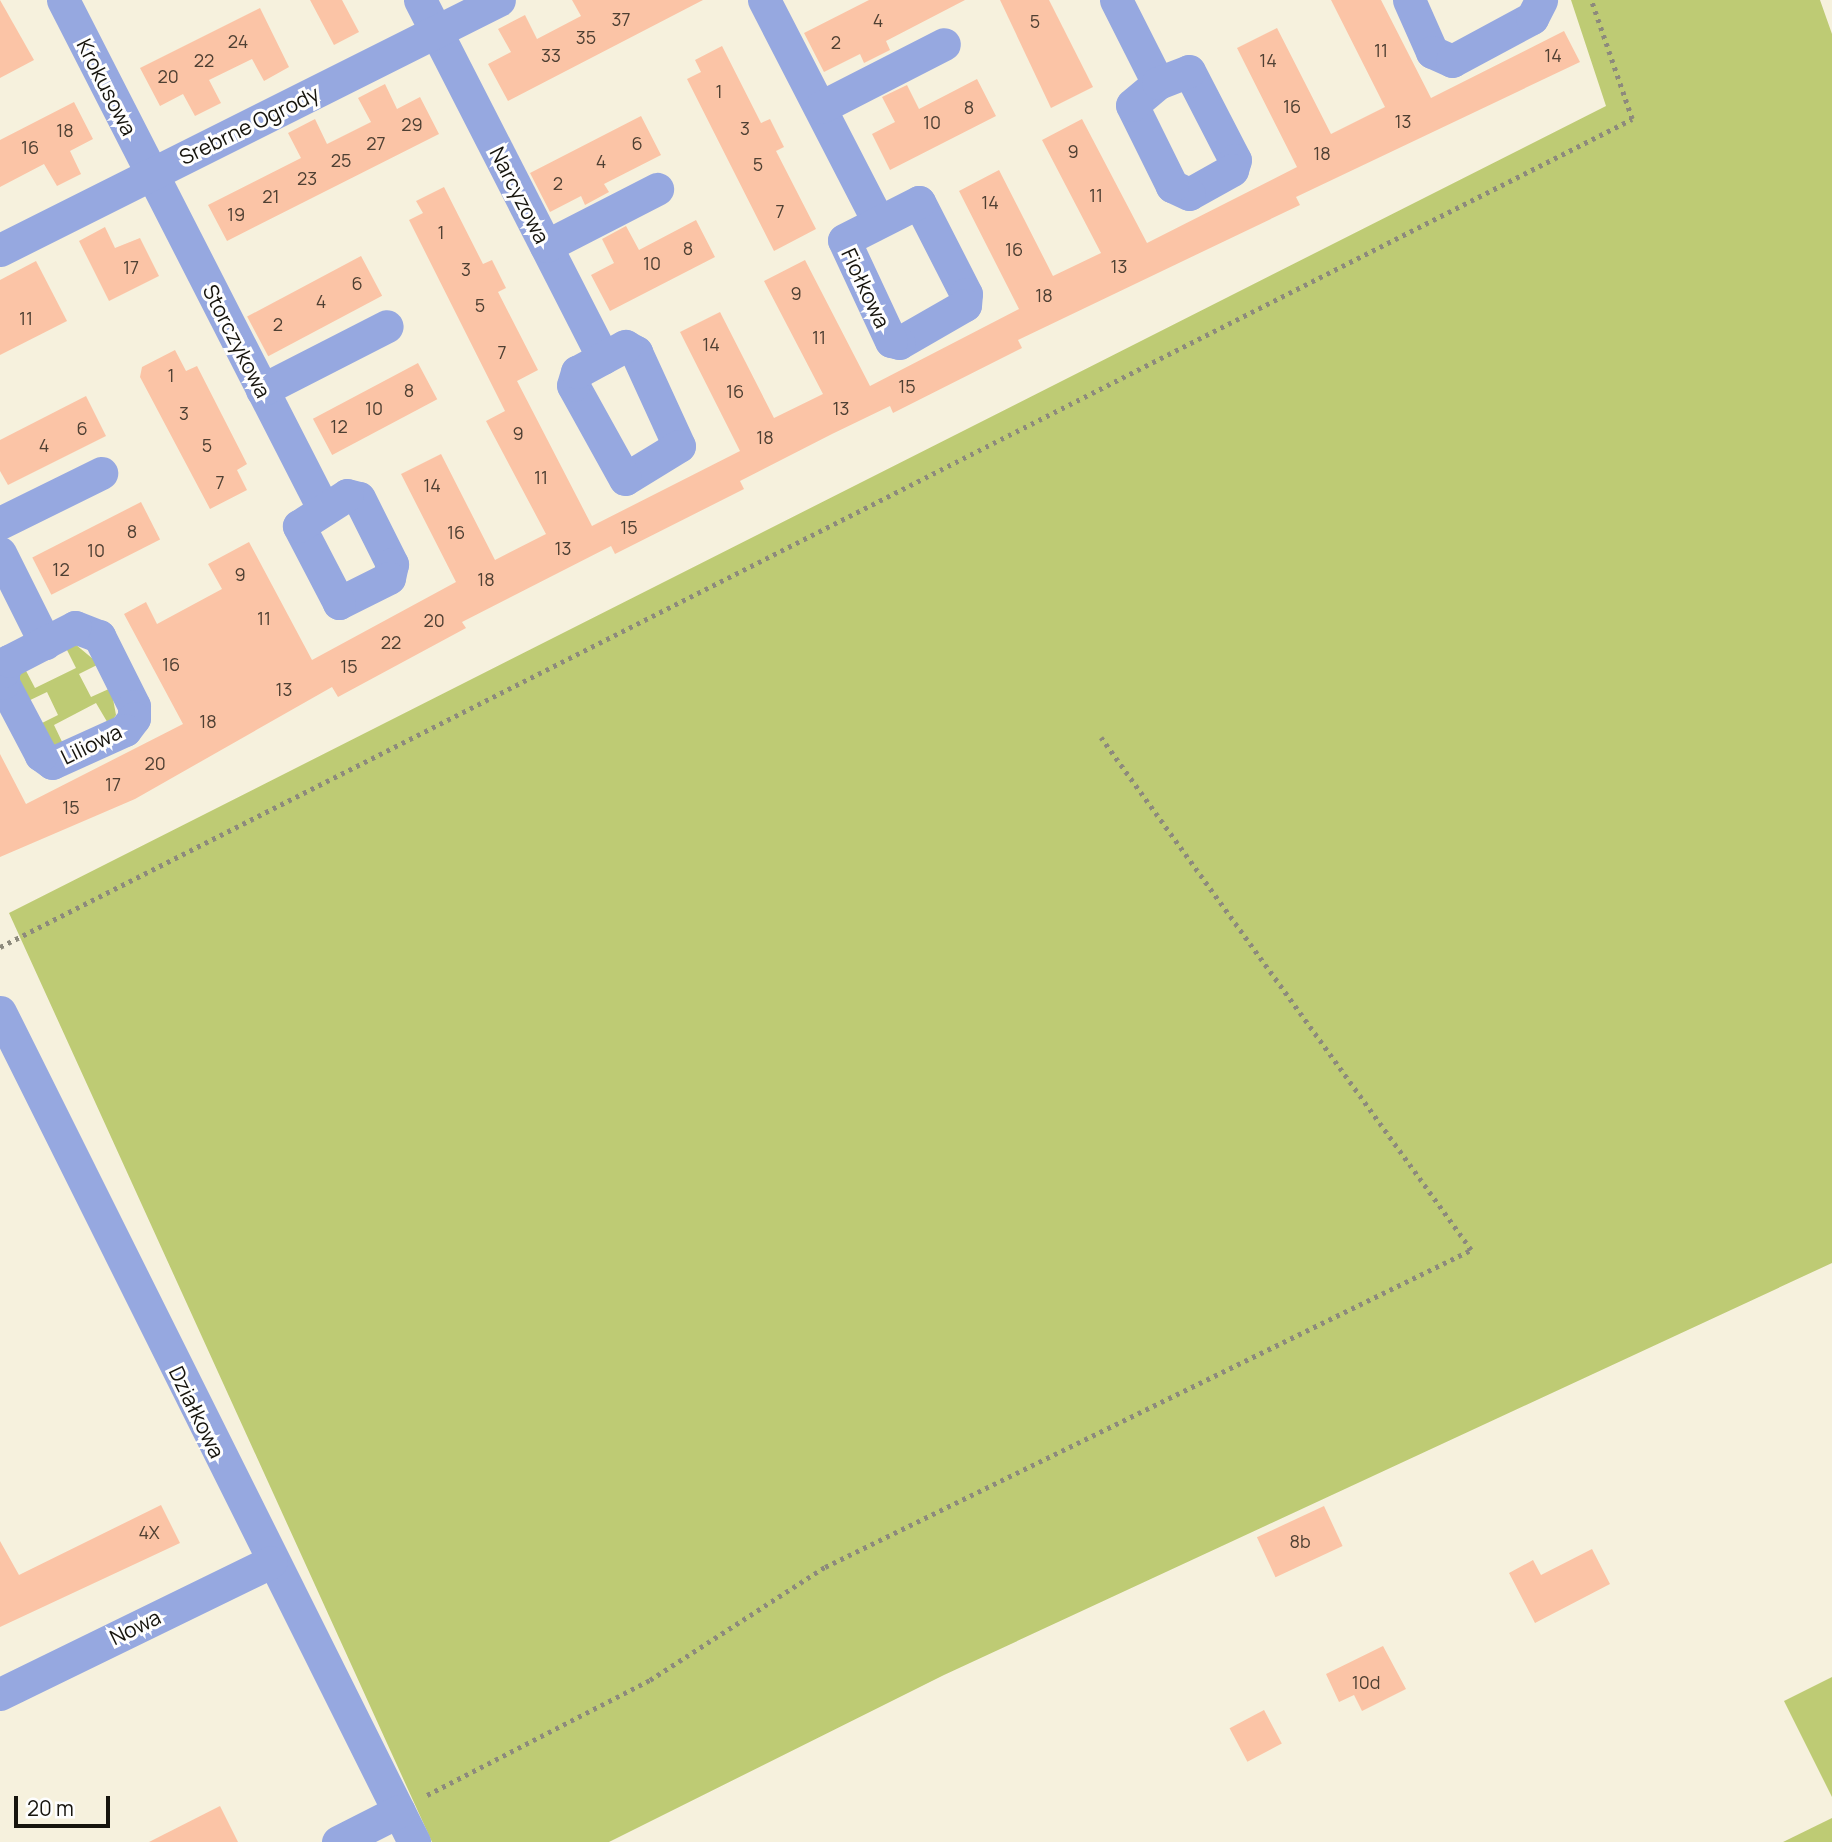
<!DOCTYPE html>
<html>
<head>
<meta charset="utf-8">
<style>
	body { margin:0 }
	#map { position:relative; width:1832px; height:1842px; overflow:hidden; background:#f6f1dd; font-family:Manrope,sans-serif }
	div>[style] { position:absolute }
	.green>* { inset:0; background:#becb74 }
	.building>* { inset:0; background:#fbc4a6; transform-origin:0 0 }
	.path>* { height:4.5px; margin-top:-2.25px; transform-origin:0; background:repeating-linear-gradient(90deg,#8d8a7c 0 3.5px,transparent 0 8.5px) }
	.minor>* { height:33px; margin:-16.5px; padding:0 16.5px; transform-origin:16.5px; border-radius:16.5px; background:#96a8e0 }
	span { translate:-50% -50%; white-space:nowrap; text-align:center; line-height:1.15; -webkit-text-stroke:6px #fefefe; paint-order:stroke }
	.number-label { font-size:18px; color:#4f4033 }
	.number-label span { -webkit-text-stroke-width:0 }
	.street-label { font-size:21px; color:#16140d }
	.scale { position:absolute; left:14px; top:1796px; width:96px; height:32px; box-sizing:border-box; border:4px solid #16140d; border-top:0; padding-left:9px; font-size:21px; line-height:24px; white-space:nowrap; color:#16140d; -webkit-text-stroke:5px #fefefe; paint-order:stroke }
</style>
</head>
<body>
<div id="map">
	<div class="green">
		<div style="clip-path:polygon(1571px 0,1820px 0,1832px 34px,1832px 1263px,944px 1675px,609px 1842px,432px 1842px,9px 913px,1606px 106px)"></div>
		<div style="clip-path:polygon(75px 644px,99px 664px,79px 674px,91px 697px,111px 688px,116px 715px,109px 725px,96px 703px,54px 725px,65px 748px,57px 749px,36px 726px,58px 715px,47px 692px,24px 703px,18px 679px,24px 667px,35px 688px,76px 668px,65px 646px)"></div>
		<div style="clip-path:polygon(1832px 1677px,1832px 1797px,1784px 1701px)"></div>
		<div style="clip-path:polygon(1832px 1818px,1832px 1842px,1783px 1842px)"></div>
	</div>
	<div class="building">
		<div style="clip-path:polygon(0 0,34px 60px,0 78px)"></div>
		<div style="clip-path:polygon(310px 0,342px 0,359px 32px,334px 45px)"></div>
		<div style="clip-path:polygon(572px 0,703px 0,508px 101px,488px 64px,511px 52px,498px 29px,525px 15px,537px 39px,581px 16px)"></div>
		<div style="clip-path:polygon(869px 0,965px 0,886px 41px,890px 50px,864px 63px,860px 54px,824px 72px,804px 33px)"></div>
		<div style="clip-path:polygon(1000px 0,1049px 0,1093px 87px,1051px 108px)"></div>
		<div style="clip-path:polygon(1331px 0,1381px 0,1431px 98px,1564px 31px,1580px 62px,1296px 197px,1300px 205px,1018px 340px,1022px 348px,893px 413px,890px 406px,832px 434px,740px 481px,744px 489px,615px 554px,611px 546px,462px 622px,466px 628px,338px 697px,332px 687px,135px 799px,0 857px,0 754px,26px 804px,183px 724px,124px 614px,146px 602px,157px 624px,222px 589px,208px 564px,249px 542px,312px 660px,456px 582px,401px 474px,441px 454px,495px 560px,546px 534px,486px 421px,505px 411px,409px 220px,423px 213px,416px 201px,444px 187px,483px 264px,492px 260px,506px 288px,498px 292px,538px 370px,517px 381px,592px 526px,740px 451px,680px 332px,720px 312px,774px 418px,823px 394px,764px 281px,805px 260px,870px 386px,1019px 309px,959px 191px,999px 170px,1053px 276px,1101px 253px,1042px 140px,1082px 119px,1147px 243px,1297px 167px,1237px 48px,1277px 28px,1331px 134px,1385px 107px)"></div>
		<div style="clip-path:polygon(260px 8px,289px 67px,264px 81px,252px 59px,209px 80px,221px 103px,195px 116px,183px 94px,160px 106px,140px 68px)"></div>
		<div style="clip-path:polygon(722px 46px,761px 123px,770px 119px,784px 147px,776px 151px,816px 229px,774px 251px,687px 79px,701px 72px,695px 60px)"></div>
		<div style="clip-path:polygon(977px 79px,996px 116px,890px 170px,872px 134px,895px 122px,882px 97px,907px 85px,919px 109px)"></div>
		<div style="clip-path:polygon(385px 84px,397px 109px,420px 97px,439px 134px,227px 241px,208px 205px,301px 158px,288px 133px,315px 119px,327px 144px,371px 122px,358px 98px)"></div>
		<div style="clip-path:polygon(74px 102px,93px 139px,70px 151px,81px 174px,57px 186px,44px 164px,0 187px,0 140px)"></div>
		<div style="clip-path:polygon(641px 116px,661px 155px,604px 184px,609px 192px,585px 205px,581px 196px,550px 212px,530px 173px)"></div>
		<div style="clip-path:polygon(696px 220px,715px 257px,610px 311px,591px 275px,614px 263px,602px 239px,626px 226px,639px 250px)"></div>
		<div style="clip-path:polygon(105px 227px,115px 248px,140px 238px,159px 276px,109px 301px,79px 241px)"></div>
		<div style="left:361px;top:256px;width:45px;height:129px;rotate:62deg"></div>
		<div style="clip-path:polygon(36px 261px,67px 321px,0 355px,0 280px)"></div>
		<div style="clip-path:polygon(175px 350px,186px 371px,197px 366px,247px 464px,237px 470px,247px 490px,210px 509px,140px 377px,142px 367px)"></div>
		<div style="left:418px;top:363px;width:41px;height:119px;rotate:62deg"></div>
		<div style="clip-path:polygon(86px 396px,106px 436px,8px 485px,0 471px,0 440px)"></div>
		<div style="left:141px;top:502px;width:42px;height:122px;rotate:63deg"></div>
		<div style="clip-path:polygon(161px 1505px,180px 1543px,0 1627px,0 1541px,19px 1575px)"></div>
		<div style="left:1324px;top:1506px;width:44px;height:74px;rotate:65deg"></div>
		<div style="clip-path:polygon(1592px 1549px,1610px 1584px,1535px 1623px,1509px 1573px,1533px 1560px,1541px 1575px)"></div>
		<div style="clip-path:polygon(1383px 1646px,1406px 1689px,1362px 1711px,1354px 1695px,1339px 1702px,1326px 1674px)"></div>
		<div style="left:1264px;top:1710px;width:38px;height:39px;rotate:62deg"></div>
		<div style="clip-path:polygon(220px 1806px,238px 1842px,149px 1842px)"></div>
	</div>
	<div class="path">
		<div style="left:0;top:947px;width:1830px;rotate:-26.9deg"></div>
		<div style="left:1632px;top:119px;width:126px;rotate:-109deg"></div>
		<div style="left:427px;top:1795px;width:251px;rotate:-27.3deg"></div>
		<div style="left:650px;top:1680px;width:208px;rotate:-32.9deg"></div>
		<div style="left:825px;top:1567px;width:720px;rotate:-26.14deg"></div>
		<div style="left:1471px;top:1250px;width:632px;rotate:-125.85deg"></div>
	</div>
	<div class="minor">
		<div style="left:63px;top:0;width:571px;rotate:62.9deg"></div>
		<div style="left:420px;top:0;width:402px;rotate:62.9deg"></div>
		<div style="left:764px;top:0;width:246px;rotate:62.7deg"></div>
		<div style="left:1116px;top:0;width:93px;rotate:63.2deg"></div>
		<div style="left:1409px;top:0;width:57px;rotate:66.1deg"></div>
		<div style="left:1432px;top:52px;width:22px;rotate:24deg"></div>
		<div style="left:1452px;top:61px;width:91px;rotate:-28.3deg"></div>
		<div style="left:1532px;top:18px;width:20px;rotate:-63deg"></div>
		<div style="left:1189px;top:71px;width:100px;rotate:62.7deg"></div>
		<div style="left:1235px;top:160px;width:10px;rotate:107deg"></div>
		<div style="left:1232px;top:170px;width:49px;rotate:150.8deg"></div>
		<div style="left:1189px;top:194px;width:19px;rotate:-155deg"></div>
		<div style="left:1172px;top:186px;width:90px;rotate:-116.3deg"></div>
		<div style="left:1132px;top:105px;width:34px;rotate:-40deg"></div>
		<div style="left:1158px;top:83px;width:33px;rotate:-21deg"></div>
		<div style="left:821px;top:107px;width:138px;rotate:-27.1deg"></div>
		<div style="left:919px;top:202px;width:103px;rotate:62.9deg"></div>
		<div style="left:966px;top:294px;width:11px;rotate:95deg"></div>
		<div style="left:965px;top:305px;width:76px;rotate:150.1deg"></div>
		<div style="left:899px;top:343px;width:8px;rotate:-166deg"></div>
		<div style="left:891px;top:341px;width:111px;rotate:-115deg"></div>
		<div style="left:844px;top:240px;width:84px;rotate:-26.9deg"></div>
		<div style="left:546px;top:246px;width:125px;rotate:-27.2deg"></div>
		<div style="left:0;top:250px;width:558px;rotate:-26.61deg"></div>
		<div style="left:625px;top:346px;width:13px;rotate:29deg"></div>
		<div style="left:636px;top:352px;width:103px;rotate:65.4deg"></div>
		<div style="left:679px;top:446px;width:63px;rotate:148.6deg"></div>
		<div style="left:625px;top:479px;width:107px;rotate:-119deg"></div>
		<div style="left:573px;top:385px;width:14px;rotate:-73deg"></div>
		<div style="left:577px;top:372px;width:55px;rotate:-28.4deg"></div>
		<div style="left:262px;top:390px;width:140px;rotate:-27.1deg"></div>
		<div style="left:347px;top:495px;width:12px;rotate:14deg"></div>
		<div style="left:359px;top:498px;width:74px;rotate:63.4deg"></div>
		<div style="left:392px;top:564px;width:14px;rotate:102deg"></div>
		<div style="left:389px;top:578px;width:56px;rotate:153.4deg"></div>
		<div style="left:339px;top:603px;width:87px;rotate:-117.5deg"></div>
		<div style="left:299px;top:526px;width:57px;rotate:-32.9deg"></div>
		<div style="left:0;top:523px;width:113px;rotate:-26.3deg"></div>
		<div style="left:0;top:553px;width:101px;rotate:63.4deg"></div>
		<div style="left:75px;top:627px;width:26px;rotate:21deg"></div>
		<div style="left:99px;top:636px;width:78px;rotate:63.4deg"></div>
		<div style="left:134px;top:706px;width:12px;rotate:90deg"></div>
		<div style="left:134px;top:718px;width:15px;rotate:127deg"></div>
		<div style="left:125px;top:730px;width:80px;rotate:155.7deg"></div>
		<div style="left:52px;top:763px;width:14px;rotate:-144deg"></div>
		<div style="left:41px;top:755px;width:81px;rotate:-117.8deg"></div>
		<div style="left:3px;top:683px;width:12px;rotate:-90deg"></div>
		<div style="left:3px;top:671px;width:12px;rotate:-59deg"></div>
		<div style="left:9px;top:661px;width:74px;rotate:-27.3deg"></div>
		<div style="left:0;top:1012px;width:928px;rotate:63.49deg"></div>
		<div style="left:0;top:1694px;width:301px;rotate:-26deg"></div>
		<div style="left:338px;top:1842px;width:68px;rotate:-26.9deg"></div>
	</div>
	<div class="number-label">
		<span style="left:621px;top:19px">37</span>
		<span style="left:878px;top:20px">4</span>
		<span style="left:1035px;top:21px">5</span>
		<span style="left:586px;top:37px">35</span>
		<span style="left:238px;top:41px">24</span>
		<span style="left:836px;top:42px">2</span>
		<span style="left:1381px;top:50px">11</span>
		<span style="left:551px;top:55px">33</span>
		<span style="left:1553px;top:55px">14</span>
		<span style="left:204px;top:60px">22</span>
		<span style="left:1268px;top:60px">14</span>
		<span style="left:168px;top:76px">20</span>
		<span style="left:719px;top:91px">1</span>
		<span style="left:1292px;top:106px">16</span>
		<span style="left:969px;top:107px">8</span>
		<span style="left:1403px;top:121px">13</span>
		<span style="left:932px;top:122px">10</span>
		<span style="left:412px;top:124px">29</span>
		<span style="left:745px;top:128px">3</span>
		<span style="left:65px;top:130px">18</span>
		<span style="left:376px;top:143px">27</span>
		<span style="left:637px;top:143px">6</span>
		<span style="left:30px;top:147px">16</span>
		<span style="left:1073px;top:151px">9</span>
		<span style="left:1322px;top:153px">18</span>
		<span style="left:341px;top:160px">25</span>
		<span style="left:601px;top:161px">4</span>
		<span style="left:758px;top:164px">5</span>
		<span style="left:307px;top:178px">23</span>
		<span style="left:558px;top:183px">2</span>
		<span style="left:1096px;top:195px">11</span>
		<span style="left:271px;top:196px">21</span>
		<span style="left:990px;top:202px">14</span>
		<span style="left:780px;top:211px">7</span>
		<span style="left:236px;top:214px">19</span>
		<span style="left:441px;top:232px">1</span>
		<span style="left:688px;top:248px">8</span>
		<span style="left:1014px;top:249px">16</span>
		<span style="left:652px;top:263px">10</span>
		<span style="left:1119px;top:266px">13</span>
		<span style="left:131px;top:267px">17</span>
		<span style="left:466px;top:269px">3</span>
		<span style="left:357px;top:283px">6</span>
		<span style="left:796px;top:293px">9</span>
		<span style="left:1044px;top:295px">18</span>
		<span style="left:321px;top:301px">4</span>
		<span style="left:480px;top:305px">5</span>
		<span style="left:26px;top:318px">11</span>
		<span style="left:278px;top:324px">2</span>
		<span style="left:819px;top:337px">11</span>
		<span style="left:711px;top:344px">14</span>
		<span style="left:502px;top:352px">7</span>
		<span style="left:171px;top:375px">1</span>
		<span style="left:907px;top:386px">15</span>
		<span style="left:409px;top:390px">8</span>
		<span style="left:735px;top:391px">16</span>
		<span style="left:374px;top:408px">10</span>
		<span style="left:841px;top:408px">13</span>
		<span style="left:184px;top:413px">3</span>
		<span style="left:339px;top:426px">12</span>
		<span style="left:82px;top:428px">6</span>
		<span style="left:518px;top:433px">9</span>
		<span style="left:765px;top:437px">18</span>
		<span style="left:44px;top:445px">4</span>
		<span style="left:207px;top:445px">5</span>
		<span style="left:541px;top:477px">11</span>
		<span style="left:220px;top:482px">7</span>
		<span style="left:432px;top:485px">14</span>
		<span style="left:629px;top:527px">15</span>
		<span style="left:132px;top:531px">8</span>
		<span style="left:456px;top:532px">16</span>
		<span style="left:563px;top:548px">13</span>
		<span style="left:96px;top:550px">10</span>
		<span style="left:61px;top:569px">12</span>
		<span style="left:240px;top:574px">9</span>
		<span style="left:486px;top:579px">18</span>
		<span style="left:264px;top:618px">11</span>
		<span style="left:434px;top:620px">20</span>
		<span style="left:391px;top:642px">22</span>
		<span style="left:171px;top:664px">16</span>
		<span style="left:349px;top:666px">15</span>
		<span style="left:284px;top:689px">13</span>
		<span style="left:208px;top:721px">18</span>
		<span style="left:155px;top:763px">20</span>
		<span style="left:113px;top:784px">17</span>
		<span style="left:71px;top:807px">15</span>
		<span style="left:149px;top:1532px">4X</span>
		<span style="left:1300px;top:1541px">8b</span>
		<span style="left:1366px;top:1682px">10d</span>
	</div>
	<div class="street-label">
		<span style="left:107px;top:87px;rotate:63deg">Krokusowa</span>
		<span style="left:249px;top:125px;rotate:-26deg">Srebrne Ogrody</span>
		<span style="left:520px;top:195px;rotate:63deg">Narcyzowa</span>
		<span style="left:866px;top:288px;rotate:65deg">Fiołkowa</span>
		<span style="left:237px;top:341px;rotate:63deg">Storczykowa</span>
		<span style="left:91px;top:744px;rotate:-26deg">Liliowa</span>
		<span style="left:197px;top:1412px;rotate:64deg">Działkowa</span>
		<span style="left:135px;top:1627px;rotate:-26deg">Nowa</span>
	</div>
	<div class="scale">20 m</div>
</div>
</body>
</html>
